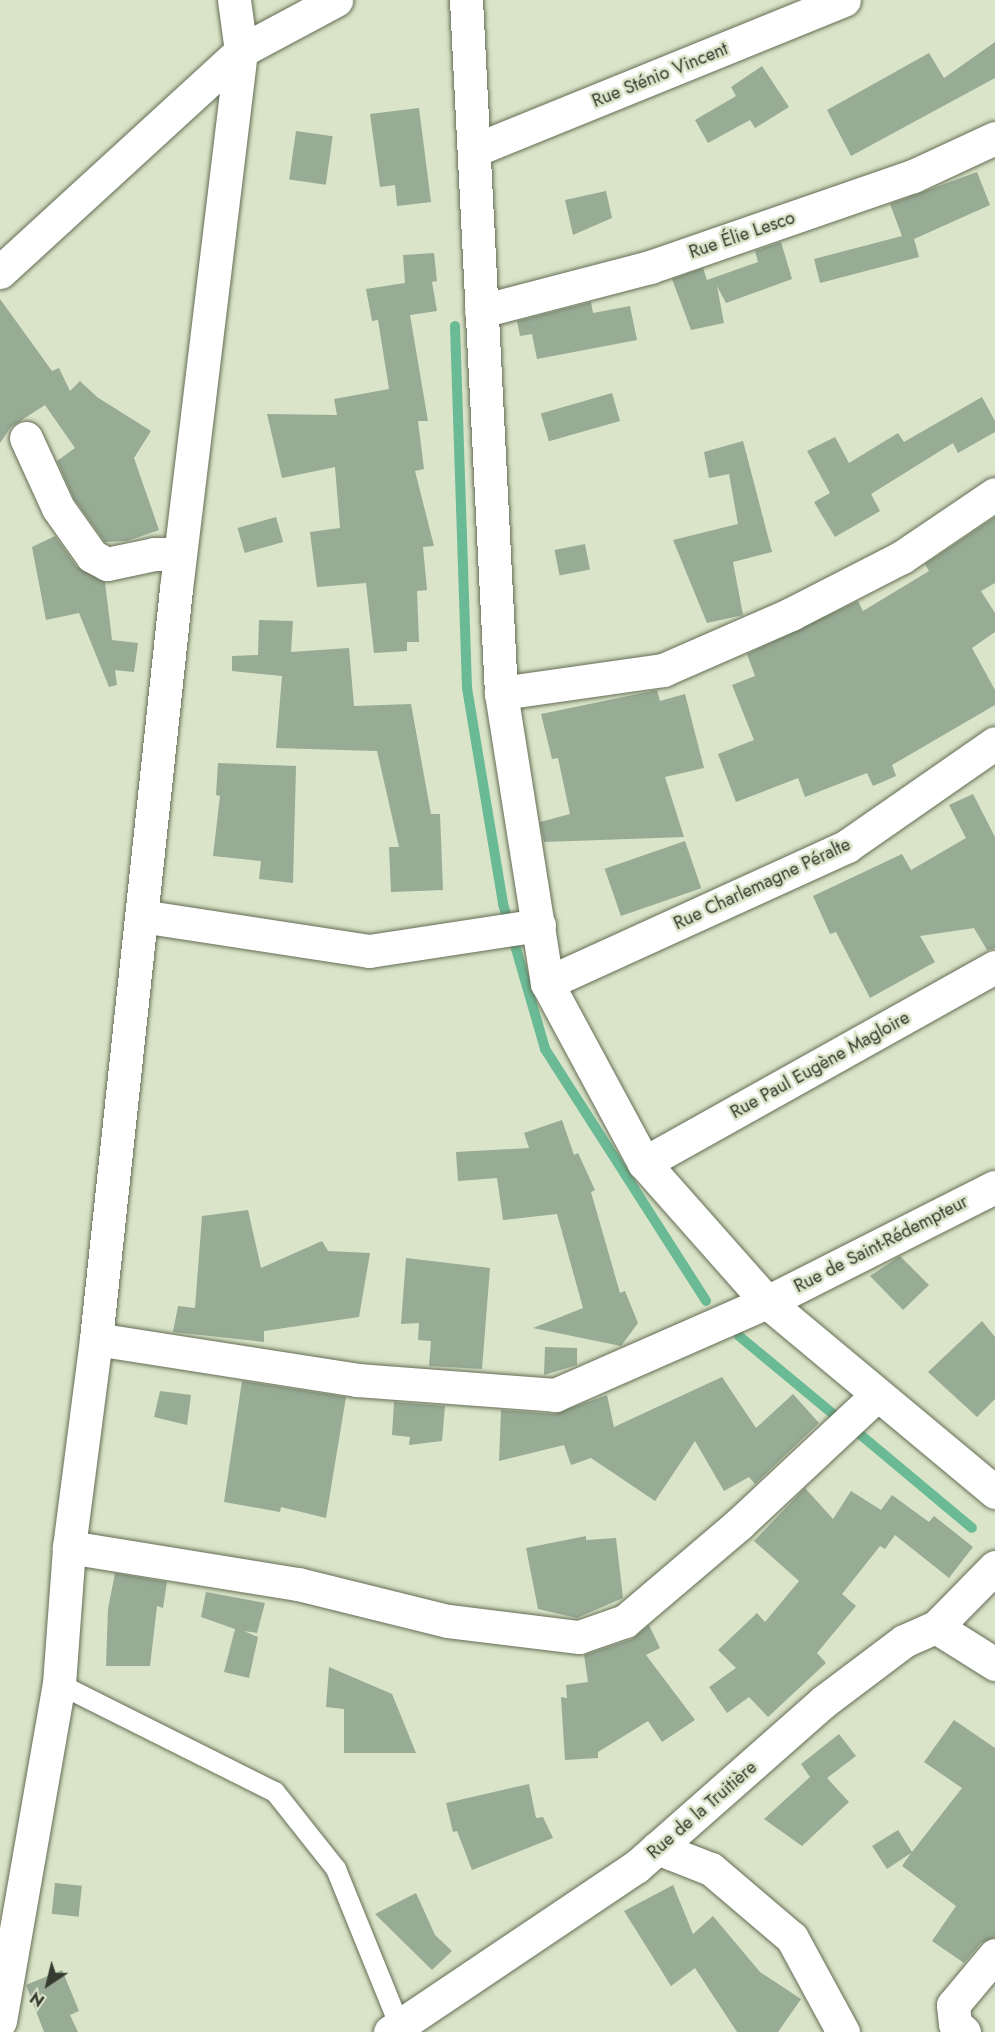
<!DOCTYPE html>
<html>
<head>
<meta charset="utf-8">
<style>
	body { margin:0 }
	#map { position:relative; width:995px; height:2032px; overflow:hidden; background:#dae4c8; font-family:Jost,sans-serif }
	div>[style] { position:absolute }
	.stream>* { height:10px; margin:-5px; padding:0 5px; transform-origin:5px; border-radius:5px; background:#6bba96 }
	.building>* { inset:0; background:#97ab95; transform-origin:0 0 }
	.roads { filter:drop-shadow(0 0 2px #646d55) drop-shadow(0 0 2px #646d55) }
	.service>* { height:20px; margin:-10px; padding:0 10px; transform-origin:10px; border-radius:10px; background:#fff }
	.minor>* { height:33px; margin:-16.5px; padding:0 16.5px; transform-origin:16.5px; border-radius:16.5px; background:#fff }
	span { translate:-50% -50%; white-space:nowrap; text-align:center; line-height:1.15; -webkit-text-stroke:5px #dae4c8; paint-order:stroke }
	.street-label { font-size:18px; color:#363a30 }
	.north { position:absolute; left:18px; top:1954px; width:60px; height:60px; -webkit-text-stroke:4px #dae4c8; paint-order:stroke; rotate:215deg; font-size:16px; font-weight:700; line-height:24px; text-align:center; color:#363a30 }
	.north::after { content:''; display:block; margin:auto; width:21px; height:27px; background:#363a30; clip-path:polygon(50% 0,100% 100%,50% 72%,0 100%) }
</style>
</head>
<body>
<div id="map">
	<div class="stream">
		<div style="left:455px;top:326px;width:362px;rotate:88.1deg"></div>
		<div style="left:467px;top:688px;width:219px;rotate:80.5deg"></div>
		<div style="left:503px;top:904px;width:151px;rotate:73.8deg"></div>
		<div style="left:545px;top:1049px;width:299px;rotate:57.4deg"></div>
		<div style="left:739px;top:1336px;width:124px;rotate:39.7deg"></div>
		<div style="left:856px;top:1431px;width:151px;rotate:39.9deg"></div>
	</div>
	<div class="building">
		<div style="clip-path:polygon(995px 42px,995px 78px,851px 156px,827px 110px,929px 53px,944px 78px)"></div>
		<div style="clip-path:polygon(762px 66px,789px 107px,755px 128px,750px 120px,708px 143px,695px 120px,736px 96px,731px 87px)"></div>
		<div style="clip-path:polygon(419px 108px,431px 202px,397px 206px,395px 185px,380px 187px,370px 114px)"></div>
		<div style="left:296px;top:131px;width:37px;height:49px;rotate:8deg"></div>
		<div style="clip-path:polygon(977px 172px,990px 205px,914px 239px,919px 257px,820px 283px,814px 259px,902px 236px,890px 204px)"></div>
		<div style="clip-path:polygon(606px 191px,612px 218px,573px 235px,565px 200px)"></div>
		<div style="clip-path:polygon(781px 242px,792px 279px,726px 303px,717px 286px,724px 323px,691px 330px,672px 279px,703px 268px,707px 280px,758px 262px,755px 251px)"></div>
		<div style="clip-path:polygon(434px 253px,437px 281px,432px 282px,437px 311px,410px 315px,428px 421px,418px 421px,424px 469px,415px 471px,434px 546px,423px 547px,427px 590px,417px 591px,419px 642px,407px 642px,407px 651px,374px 653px,366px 583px,317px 587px,310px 532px,340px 528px,335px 467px,282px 478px,267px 414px,337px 415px,334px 399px,389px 389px,378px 320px,372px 321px,366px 289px,405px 283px,403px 255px)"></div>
		<div style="clip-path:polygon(0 299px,52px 371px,59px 368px,70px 391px,80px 381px,97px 397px,151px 431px,134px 458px,159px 530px,127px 541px,105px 542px,74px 499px,57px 461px,75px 448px,45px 405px,11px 427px,0 443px)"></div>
		<div style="clip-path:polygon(591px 302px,593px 313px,630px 306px,637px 340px,537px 359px,532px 334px,520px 336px,517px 321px)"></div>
		<div style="left:612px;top:393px;width:29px;height:74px;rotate:74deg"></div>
		<div style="clip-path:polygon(982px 397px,995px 421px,995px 432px,958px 453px,953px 443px,871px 494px,880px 511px,835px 537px,814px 502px,830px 493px,807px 451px,835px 437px,849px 463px,898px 433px,904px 442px)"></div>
		<div style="clip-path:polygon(743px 441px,772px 552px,733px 562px,743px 615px,707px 623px,673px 540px,738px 524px,729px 474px,709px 478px,704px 452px)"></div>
		<div style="left:276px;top:517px;width:26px;height:40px;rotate:74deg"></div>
		<div style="clip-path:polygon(995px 517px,995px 583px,981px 591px,995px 613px,995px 632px,972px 648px,995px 690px,995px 705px,892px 765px,896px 776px,873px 786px,867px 773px,805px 797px,798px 778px,736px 802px,718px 754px,754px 740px,732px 685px,755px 676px,747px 654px,858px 601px,863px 611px,929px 571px,925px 564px)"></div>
		<div style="clip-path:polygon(55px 536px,77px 567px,105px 582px,112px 640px,138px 643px,134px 672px,115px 670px,117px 685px,109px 687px,79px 613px,46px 620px,32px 547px)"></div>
		<div style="left:585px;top:544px;width:26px;height:31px;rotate:79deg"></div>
		<div style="clip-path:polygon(259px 620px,293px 621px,291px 652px,349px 648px,354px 706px,411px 704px,431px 814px,440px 814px,443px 890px,391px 892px,389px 847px,399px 847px,377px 751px,276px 748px,282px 676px,232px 671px,232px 656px,258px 655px)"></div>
		<div style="clip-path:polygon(657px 690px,660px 701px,685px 694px,704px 768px,665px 777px,684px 837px,544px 842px,540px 822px,570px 814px,558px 758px,552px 759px,541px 714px)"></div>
		<div style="clip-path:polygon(218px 763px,296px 766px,293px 883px,259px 879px,261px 861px,213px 856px,220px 796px,216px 795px)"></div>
		<div style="clip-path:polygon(973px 794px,995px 837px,995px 948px,987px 950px,974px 928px,920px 936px,935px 962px,870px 998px,836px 932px,830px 934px,813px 896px,902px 854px,911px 870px,966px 838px,949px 805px)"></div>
		<div style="left:685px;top:841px;width:50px;height:85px;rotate:71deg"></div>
		<div style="clip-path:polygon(562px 1120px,574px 1155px,578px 1153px,595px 1190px,591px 1192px,620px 1293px,625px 1291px,638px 1323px,621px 1346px,533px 1328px,583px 1308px,557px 1214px,503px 1220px,497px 1178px,458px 1181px,456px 1152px,529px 1148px,524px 1133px)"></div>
		<div style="clip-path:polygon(248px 1210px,261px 1268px,322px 1241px,328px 1251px,370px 1253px,359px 1317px,264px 1331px,264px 1342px,173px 1332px,178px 1306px,195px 1308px,202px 1216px)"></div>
		<div style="clip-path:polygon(900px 1256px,929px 1285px,903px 1310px,870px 1276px)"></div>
		<div style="clip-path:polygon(406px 1258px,490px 1268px,482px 1369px,429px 1366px,431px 1341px,418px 1340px,419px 1323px,401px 1324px)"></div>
		<div style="clip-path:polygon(982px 1321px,995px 1337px,995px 1399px,977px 1417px,928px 1372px)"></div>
		<div style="clip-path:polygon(545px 1347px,577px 1348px,577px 1365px,544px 1375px)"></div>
		<div style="clip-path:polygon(722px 1377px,756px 1428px,793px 1394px,819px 1423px,755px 1484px,749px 1477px,724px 1491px,695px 1441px,655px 1501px,591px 1458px,571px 1465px,564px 1445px,499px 1461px,501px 1410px,554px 1414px,607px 1395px,614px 1427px)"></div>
		<div style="clip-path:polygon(242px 1381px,346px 1397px,326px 1518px,281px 1507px,280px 1512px,224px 1502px)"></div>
		<div style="clip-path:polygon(160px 1391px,191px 1395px,187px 1425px,154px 1417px)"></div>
		<div style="clip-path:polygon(394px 1402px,445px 1406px,442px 1441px,409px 1445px,410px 1437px,392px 1435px)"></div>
		<div style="clip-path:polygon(805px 1488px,833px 1519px,851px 1491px,881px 1510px,892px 1495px,929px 1522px,934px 1516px,973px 1547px,949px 1578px,895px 1535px,885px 1549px,880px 1546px,842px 1594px,856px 1606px,817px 1653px,826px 1663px,768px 1717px,749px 1697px,727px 1713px,709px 1687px,736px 1668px,718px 1650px,757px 1613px,765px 1622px,799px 1581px,754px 1541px)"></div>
		<div style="clip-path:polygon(586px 1536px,586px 1540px,616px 1538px,623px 1598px,577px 1618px,538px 1609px,526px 1548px)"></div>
		<div style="clip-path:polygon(115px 1573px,167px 1582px,163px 1608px,157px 1606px,150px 1666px,106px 1666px,108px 1609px)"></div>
		<div style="clip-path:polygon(206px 1592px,265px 1603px,257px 1633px,244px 1631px,258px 1637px,249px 1678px,224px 1672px,235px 1629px,201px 1617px)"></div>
		<div style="clip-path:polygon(649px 1625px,660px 1648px,646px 1655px,695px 1720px,662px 1742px,648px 1721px,598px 1752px,598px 1758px,565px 1760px,561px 1697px,567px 1698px,566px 1685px,588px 1682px,584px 1655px,632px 1639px)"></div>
		<div style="clip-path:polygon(329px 1667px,392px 1694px,416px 1753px,344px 1753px,344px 1709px,326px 1707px)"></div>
		<div style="clip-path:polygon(954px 1720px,995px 1748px,995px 1937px,981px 1943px,964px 1963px,932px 1941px,956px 1906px,902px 1866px,911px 1853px,887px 1869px,872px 1846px,898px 1830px,912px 1852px,962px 1788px,924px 1762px)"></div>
		<div style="clip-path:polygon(839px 1734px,856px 1756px,827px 1778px,849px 1802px,802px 1846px,764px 1819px,810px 1777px,801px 1764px)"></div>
		<div style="clip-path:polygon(529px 1784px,536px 1818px,543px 1817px,553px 1838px,472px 1870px,457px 1831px,453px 1832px,446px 1803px)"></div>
		<div style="left:55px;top:1883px;width:27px;height:31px;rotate:6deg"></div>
		<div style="clip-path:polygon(673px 1885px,693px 1934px,713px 1916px,760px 1972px,801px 1999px,778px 2032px,737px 2032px,695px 1968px,671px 1986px,624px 1911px)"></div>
		<div style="clip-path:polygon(416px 1893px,435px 1935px,452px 1951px,432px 1970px,375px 1914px)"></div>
		<div style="clip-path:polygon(62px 1970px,79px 2011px,70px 2015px,78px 2032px,44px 2032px,26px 1985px)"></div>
	</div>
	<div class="roads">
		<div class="service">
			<div style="left:59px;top:1684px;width:241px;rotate:26.6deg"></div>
			<div style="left:275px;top:1792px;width:98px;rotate:51.6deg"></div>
			<div style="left:336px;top:1869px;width:167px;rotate:67.9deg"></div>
		</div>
		<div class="minor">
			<div style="left:466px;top:0;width:694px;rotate:87.11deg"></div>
			<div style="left:501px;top:693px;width:294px;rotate:81deg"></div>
			<div style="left:547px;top:983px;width:204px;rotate:61.7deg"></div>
			<div style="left:644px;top:1163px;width:186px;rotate:48.5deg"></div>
			<div style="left:767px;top:1302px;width:297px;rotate:39.8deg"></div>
			<div style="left:477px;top:149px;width:396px;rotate:-22.1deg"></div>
			<div style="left:0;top:272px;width:327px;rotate:-42.5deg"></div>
			<div style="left:241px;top:51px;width:108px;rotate:-28.2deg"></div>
			<div style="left:481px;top:311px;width:175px;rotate:-14.6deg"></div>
			<div style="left:650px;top:267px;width:278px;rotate:-19.1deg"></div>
			<div style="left:913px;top:176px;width:90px;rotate:-24.9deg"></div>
			<div style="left:26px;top:438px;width:77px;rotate:65.4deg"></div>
			<div style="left:58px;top:508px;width:59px;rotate:54.7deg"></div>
			<div style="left:92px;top:556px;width:17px;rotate:28deg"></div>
			<div style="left:107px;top:564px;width:48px;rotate:-12deg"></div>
			<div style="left:154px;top:554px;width:26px"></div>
			<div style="left:501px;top:693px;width:164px;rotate:-8.1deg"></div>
			<div style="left:663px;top:670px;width:140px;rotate:-23.6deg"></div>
			<div style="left:791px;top:614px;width:125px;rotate:-27.2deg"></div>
			<div style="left:902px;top:557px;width:112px;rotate:-34.1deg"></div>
			<div style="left:141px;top:916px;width:231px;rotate:8.7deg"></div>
			<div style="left:369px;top:951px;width:172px;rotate:-8.7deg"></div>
			<div style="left:547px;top:983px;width:330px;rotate:-24.5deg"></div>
			<div style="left:847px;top:846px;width:180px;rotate:-34.8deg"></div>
			<div style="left:644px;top:1163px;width:402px;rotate:-29.2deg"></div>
			<div style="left:96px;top:1339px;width:264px;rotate:8.9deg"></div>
			<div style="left:357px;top:1380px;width:199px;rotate:4.3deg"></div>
			<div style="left:555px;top:1395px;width:232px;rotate:-23.7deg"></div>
			<div style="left:767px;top:1302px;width:255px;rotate:-26.8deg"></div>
			<div style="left:69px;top:1547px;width:232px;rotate:9.2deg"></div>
			<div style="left:298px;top:1584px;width:154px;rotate:13.9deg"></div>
			<div style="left:448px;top:1621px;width:132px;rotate:7deg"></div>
			<div style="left:579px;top:1637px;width:49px;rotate:-19.2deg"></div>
			<div style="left:625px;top:1621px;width:150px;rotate:-40.4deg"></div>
			<div style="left:739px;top:1524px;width:187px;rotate:-43.1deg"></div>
			<div style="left:936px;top:1627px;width:70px;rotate:32.1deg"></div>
			<div style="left:657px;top:1848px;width:58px;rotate:21.3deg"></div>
			<div style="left:711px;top:1869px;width:106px;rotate:40.4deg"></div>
			<div style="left:792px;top:1938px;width:107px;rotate:61.5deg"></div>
			<div style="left:0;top:2021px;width:342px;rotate:-80.1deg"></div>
			<div style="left:59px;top:1684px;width:137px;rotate:-85.8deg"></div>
			<div style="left:69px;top:1547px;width:210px;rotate:-82.6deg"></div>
			<div style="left:96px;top:1339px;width:754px;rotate:-83.91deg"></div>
			<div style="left:176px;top:589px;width:542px;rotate:-83.11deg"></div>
			<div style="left:241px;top:51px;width:51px;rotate:-97.8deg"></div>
			<div style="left:390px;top:2032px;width:296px;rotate:-33.9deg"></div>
			<div style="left:636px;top:1867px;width:249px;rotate:-41.4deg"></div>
			<div style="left:823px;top:1702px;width:101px;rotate:-37deg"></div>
			<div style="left:904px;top:1641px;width:35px;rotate:-24deg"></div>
			<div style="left:936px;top:1627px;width:84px;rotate:-45.5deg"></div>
			<div style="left:964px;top:2032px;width:12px;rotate:-138deg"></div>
			<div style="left:955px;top:2024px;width:19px;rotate:-96deg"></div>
			<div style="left:953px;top:2005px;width:65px;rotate:-50deg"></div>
		</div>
	</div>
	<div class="street-label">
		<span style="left:660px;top:75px;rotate:-22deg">Rue Sténio Vincent</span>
		<span style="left:742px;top:235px;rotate:-19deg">Rue Élie Lesco</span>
		<span style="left:762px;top:884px;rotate:-25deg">Rue Charlemagne Péralte</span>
		<span style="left:820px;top:1065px;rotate:-29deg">Rue Paul Eugène Magloire</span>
		<span style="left:881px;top:1244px;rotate:-27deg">Rue de Saint-Rédempteur</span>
		<span style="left:702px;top:1810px;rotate:-41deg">Rue de la Truitière</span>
	</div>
	<div class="north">N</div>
</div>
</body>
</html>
